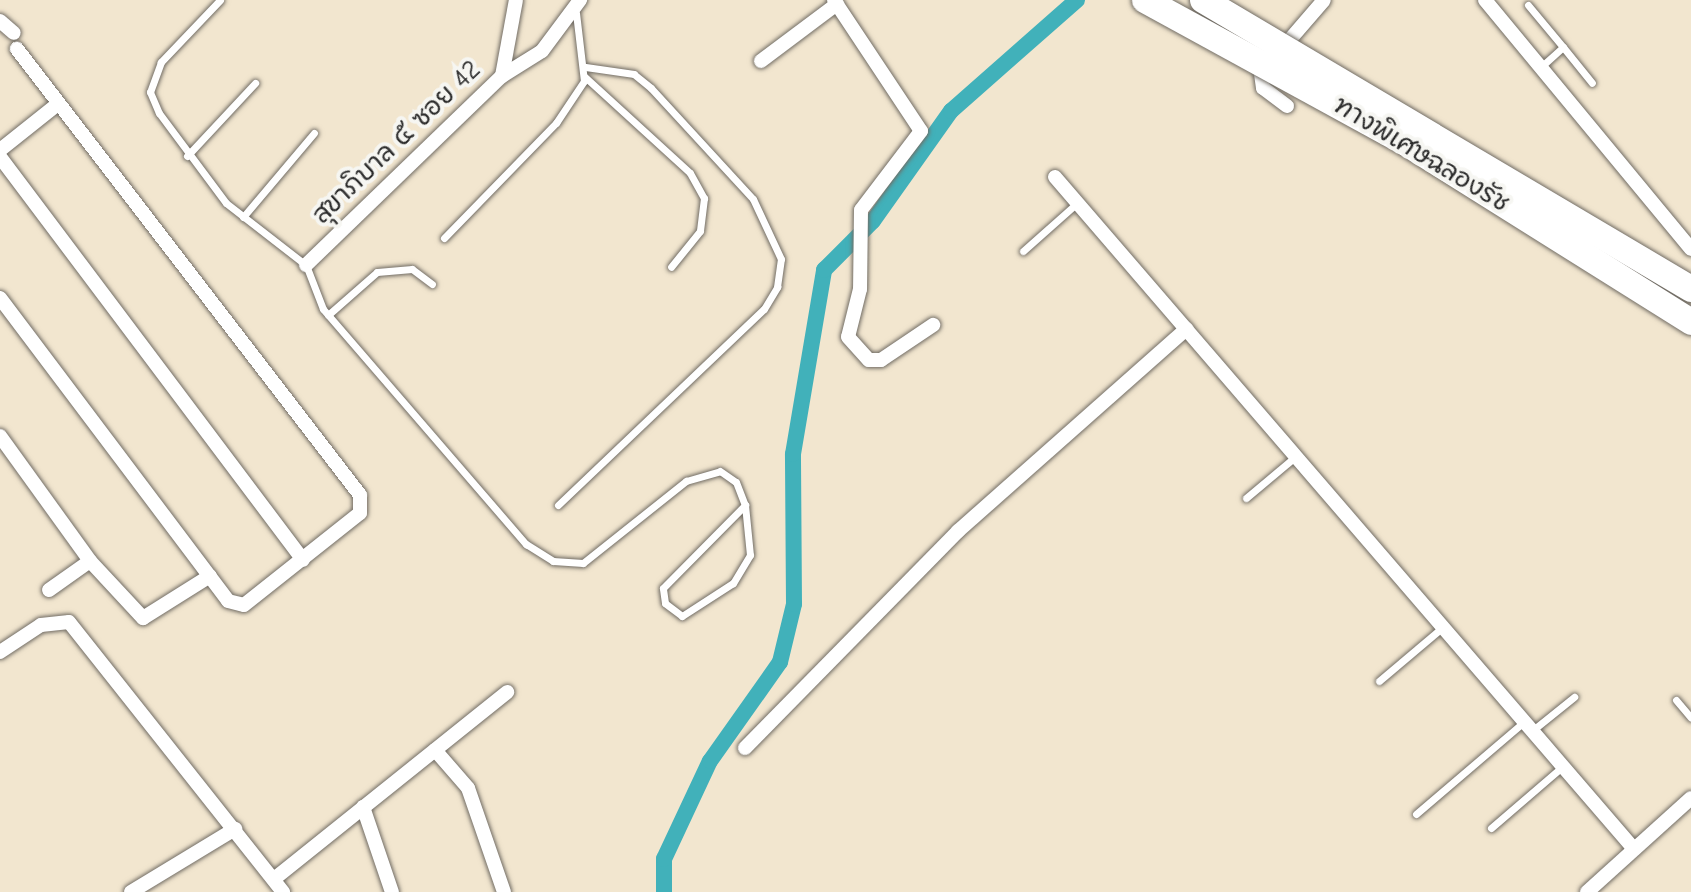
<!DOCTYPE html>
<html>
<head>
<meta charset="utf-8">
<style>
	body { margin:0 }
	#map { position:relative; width:1691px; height:892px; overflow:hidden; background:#f2e6cf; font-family:"Comic Neue","Playpen Sans Thai",sans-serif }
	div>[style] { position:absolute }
	.canal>* { height:16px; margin:-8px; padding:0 8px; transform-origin:8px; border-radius:8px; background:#41b1ba }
	.roads { filter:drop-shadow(0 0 2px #716c64) drop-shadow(0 0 2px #716c64) }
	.service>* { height:7px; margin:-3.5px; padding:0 3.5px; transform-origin:3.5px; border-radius:3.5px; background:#fff }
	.minor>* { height:14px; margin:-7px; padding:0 7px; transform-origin:7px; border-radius:7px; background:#fff }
	.bridges { filter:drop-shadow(0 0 2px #716c64) drop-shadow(0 0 2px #716c64) }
	.motorway-bridge>* { height:26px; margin:-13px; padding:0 13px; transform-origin:13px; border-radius:13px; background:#fff }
	span { translate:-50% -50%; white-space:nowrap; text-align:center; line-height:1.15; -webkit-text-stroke:8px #f6f6f2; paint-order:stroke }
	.street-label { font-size:26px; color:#2b2b2b }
</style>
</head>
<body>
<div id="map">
	<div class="canal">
		<div style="left:664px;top:892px;width:33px;rotate:-90deg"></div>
		<div style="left:664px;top:859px;width:108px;rotate:-64.9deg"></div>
		<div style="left:710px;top:761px;width:121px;rotate:-54.7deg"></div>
		<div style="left:780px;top:662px;width:60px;rotate:-76.4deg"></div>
		<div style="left:794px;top:604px;width:150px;rotate:-90.4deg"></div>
		<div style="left:793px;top:454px;width:187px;rotate:-80.4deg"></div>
		<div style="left:824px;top:270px;width:69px;rotate:-45deg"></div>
		<div style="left:873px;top:221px;width:135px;rotate:-54.7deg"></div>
		<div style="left:951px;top:111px;width:168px;rotate:-41.4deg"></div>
	</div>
	<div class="roads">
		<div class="service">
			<div style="left:220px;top:0;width:86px;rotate:133.6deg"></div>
			<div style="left:161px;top:62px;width:32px;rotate:110deg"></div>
			<div style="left:150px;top:92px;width:23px;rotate:67deg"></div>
			<div style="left:159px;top:113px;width:112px;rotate:53.3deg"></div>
			<div style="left:226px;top:203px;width:101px;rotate:37.8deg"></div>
			<div style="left:306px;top:265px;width:47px;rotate:68.9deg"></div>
			<div style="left:323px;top:309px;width:311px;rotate:49.2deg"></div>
			<div style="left:526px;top:544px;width:32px;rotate:32deg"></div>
			<div style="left:553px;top:561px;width:30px;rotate:4deg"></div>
			<div style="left:583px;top:563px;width:132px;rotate:-38.5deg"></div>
			<div style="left:686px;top:481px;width:35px;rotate:-16deg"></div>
			<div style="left:720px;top:471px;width:19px;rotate:35deg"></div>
			<div style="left:736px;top:482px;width:25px;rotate:69deg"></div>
			<div style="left:745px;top:505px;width:50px;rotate:84.3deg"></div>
			<div style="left:750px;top:555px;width:33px;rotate:121deg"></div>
			<div style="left:733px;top:583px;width:61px;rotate:147.1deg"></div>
			<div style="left:682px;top:616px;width:21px;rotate:-143deg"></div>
			<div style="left:665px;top:603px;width:15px;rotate:-98deg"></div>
			<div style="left:663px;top:588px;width:117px;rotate:-45.3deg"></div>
			<div style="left:1528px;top:5px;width:55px;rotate:50.2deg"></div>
			<div style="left:1563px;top:47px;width:30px;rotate:138deg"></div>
			<div style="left:1563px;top:47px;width:46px;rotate:51.1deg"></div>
			<div style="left:585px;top:77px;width:142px;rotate:42.4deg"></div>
			<div style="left:690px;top:173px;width:29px;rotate:61deg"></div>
			<div style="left:704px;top:198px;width:33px;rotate:97deg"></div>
			<div style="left:700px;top:231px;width:46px;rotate:128.9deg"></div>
			<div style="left:187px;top:156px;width:100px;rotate:-47deg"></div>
			<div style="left:243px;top:217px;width:110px;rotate:-49.8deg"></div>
			<div style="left:444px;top:238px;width:161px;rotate:-45.8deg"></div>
			<div style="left:556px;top:123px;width:50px;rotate:-56.3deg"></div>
			<div style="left:584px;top:81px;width:68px;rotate:-96.7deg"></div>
			<div style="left:1023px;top:251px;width:72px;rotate:-41.6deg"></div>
			<div style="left:328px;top:315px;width:65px;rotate:-41.3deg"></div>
			<div style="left:377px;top:272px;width:35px;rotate:-5deg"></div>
			<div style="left:412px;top:269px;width:25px;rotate:37deg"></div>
			<div style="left:1246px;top:498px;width:65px;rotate:-40deg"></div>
			<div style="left:558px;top:505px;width:284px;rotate:-43.6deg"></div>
			<div style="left:764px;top:309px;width:26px;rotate:-59deg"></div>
			<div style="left:777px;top:287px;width:28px;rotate:-82deg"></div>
			<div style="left:781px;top:259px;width:66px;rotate:-115deg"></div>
			<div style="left:753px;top:199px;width:151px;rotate:-132.6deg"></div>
			<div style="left:651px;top:88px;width:22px;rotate:-141deg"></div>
			<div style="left:634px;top:74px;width:49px;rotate:-171.7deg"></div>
			<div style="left:1379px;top:681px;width:84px;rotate:-40.2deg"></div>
			<div style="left:1676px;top:700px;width:23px;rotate:50deg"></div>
			<div style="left:1533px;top:730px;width:53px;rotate:-38.8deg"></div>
			<div style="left:1416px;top:814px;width:143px;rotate:-40.5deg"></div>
			<div style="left:1491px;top:828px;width:95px;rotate:-40.7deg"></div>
		</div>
		<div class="minor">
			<div style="left:834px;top:0;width:157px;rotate:56.4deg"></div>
			<div style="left:921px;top:131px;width:99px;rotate:127.2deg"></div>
			<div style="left:861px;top:210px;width:79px;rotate:90.7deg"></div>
			<div style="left:860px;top:289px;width:49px;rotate:104deg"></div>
			<div style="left:848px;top:337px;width:31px;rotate:48deg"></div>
			<div style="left:869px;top:360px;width:12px"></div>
			<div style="left:881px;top:360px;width:63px;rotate:-33.9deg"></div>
			<div style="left:1485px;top:0;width:323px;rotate:50.4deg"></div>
			<div style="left:0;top:21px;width:18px;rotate:41deg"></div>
			<div style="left:761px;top:61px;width:95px;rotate:-36.9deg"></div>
			<div style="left:502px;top:76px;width:47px;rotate:-32deg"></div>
			<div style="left:542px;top:51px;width:64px;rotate:-53.3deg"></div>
			<div style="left:1287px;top:106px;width:30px;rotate:-143deg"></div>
			<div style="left:1263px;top:88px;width:15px;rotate:-98deg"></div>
			<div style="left:1261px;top:73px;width:96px;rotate:-49.2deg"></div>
			<div style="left:0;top:150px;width:75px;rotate:-38.5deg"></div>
			<div style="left:0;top:157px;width:504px;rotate:53.06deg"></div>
			<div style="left:1055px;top:177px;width:887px;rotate:49.25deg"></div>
			<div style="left:306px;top:265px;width:272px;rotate:-44deg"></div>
			<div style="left:502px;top:76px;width:77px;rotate:-79.6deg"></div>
			<div style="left:0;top:298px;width:379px;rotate:53deg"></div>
			<div style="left:228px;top:601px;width:16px;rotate:14deg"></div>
			<div style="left:244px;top:605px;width:148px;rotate:-38.4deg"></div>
			<div style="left:360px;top:513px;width:18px;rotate:-90deg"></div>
			<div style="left:360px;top:495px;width:563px;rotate:-127.56deg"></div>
			<div style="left:0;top:436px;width:154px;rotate:54.2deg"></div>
			<div style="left:90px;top:561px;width:78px;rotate:47.1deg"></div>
			<div style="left:143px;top:618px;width:79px;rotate:-32.1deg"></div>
			<div style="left:49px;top:590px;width:50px;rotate:-35.3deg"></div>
			<div style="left:0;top:652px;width:49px;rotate:-33.4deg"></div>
			<div style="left:41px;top:625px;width:28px;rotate:-6deg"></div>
			<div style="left:69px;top:622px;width:345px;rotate:51.6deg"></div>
			<div style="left:745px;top:748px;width:304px;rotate:-45.5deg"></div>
			<div style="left:958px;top:531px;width:305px;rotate:-41.5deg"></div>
			<div style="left:435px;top:750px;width:50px;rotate:49deg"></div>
			<div style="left:468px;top:788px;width:110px;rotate:70.9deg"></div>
			<div style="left:363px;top:807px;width:90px;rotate:71.2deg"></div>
			<div style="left:274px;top:879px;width:299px;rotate:-38.7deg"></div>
			<div style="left:131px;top:892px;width:122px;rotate:-31.2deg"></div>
			<div style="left:1587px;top:892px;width:140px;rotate:-42.1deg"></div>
		</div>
	</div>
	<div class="bridges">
		<div class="motorway-bridge">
			<div style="left:1145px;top:0;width:298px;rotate:28.7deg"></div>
			<div style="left:1406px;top:143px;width:337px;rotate:32.1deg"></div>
			<div style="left:1203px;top:0;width:567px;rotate:30.63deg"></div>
		</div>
	</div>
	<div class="street-label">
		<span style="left:397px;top:143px;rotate:-44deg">สุขาภิบาล ๕ ซอย 42</span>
		<span style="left:1421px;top:155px;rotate:31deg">ทางพิเศษฉลองรัช</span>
	</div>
</div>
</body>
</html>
